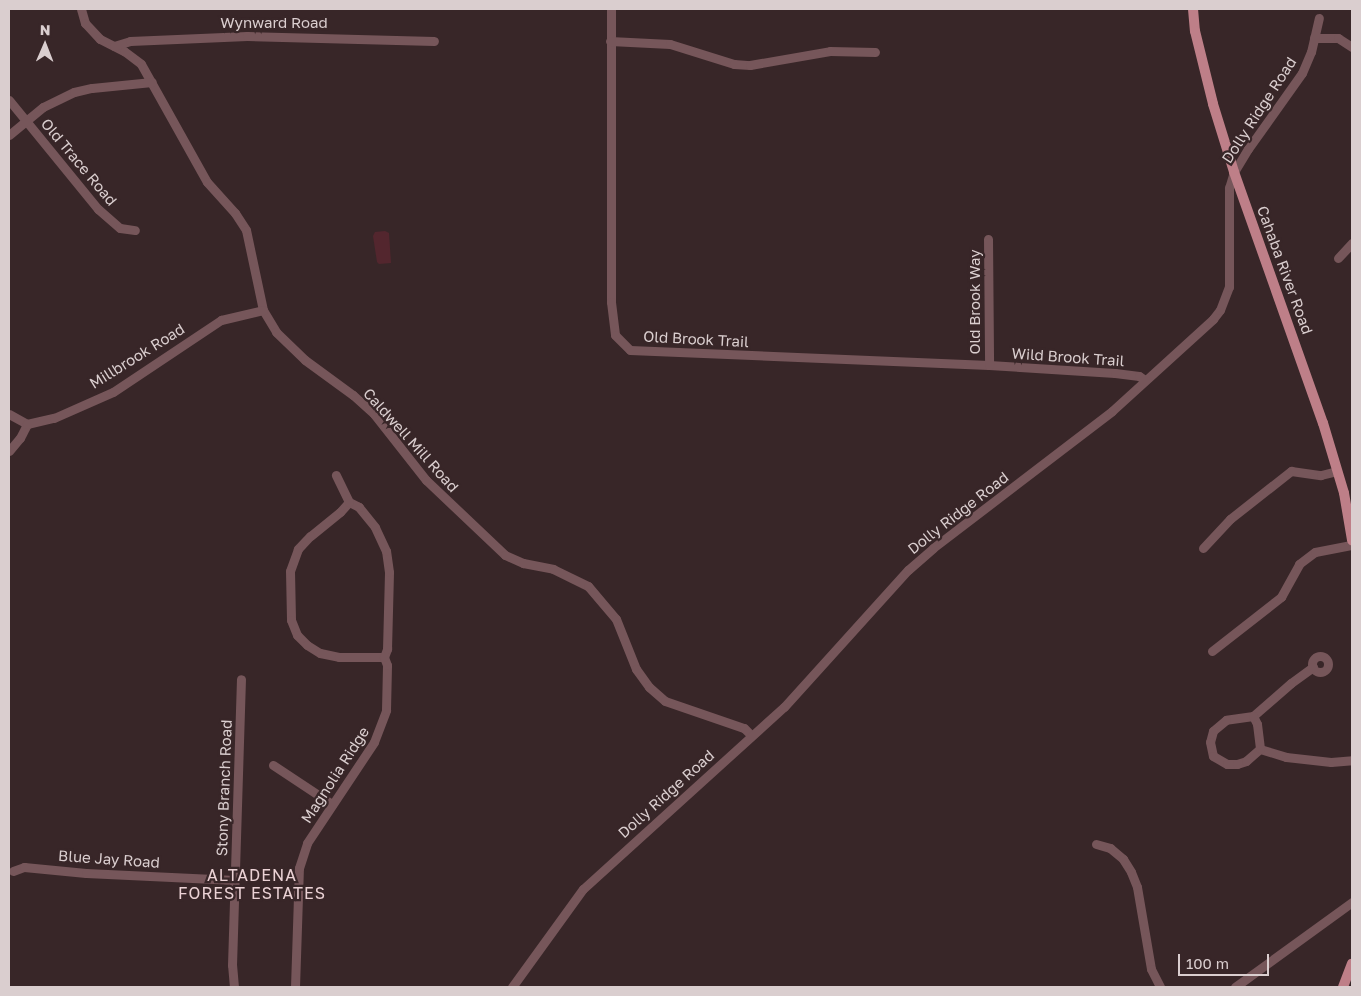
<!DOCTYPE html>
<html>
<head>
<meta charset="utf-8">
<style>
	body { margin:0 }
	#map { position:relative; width:1361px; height:996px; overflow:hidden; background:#382628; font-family:"Golos Text",sans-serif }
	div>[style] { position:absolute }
	.green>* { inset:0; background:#53262e }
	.minor>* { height:9px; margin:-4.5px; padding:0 4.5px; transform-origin:4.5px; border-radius:4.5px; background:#76565a }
	.minor>.ring { margin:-4.5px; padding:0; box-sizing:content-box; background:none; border:9px solid #76565a; border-radius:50% }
	.major>* { height:10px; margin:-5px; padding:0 5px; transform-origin:5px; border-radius:5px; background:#be7f88 }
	span { translate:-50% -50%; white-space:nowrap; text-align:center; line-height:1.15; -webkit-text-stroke:4.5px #382628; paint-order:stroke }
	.street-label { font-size:15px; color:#dacecf }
	.neighbourhood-label { font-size:16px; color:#ebd2d5; letter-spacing:1px }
	.frame { position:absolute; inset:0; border:10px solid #dacecf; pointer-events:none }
	.north { position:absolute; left:20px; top:20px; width:50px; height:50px; -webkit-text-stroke:4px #382628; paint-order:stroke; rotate:1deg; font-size:14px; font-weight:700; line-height:20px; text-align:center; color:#dacecf }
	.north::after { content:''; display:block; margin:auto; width:18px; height:22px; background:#dacecf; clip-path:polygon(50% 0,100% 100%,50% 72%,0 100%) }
	.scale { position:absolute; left:1178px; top:954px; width:91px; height:22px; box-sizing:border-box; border:2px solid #dacecf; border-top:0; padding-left:6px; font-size:15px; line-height:18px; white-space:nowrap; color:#dacecf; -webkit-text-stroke:4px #382628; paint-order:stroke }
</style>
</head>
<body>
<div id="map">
	<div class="green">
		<div style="clip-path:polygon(385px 231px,389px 233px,391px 263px,379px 264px,377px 262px,373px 236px,375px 232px)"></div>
	</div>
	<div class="minor">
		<div style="left:81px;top:9px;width:15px;rotate:74deg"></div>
		<div style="left:85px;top:23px;width:22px;rotate:47deg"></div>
		<div style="left:100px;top:39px;width:27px;rotate:27deg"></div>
		<div style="left:124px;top:51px;width:21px;rotate:37deg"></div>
		<div style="left:141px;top:64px;width:135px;rotate:60.8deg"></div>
		<div style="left:207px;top:182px;width:42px;rotate:47.9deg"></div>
		<div style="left:235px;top:213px;width:20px;rotate:57deg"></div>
		<div style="left:246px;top:230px;width:82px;rotate:78deg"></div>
		<div style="left:263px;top:310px;width:26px;rotate:59deg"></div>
		<div style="left:276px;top:332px;width:40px;rotate:44deg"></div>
		<div style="left:305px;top:360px;width:59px;rotate:36.1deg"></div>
		<div style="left:353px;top:395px;width:28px;rotate:42deg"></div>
		<div style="left:374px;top:414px;width:84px;rotate:51.8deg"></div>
		<div style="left:426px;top:480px;width:109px;rotate:43.5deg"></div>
		<div style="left:505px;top:555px;width:20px;rotate:24deg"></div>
		<div style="left:523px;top:563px;width:31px;rotate:11deg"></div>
		<div style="left:553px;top:569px;width:39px;rotate:26deg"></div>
		<div style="left:588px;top:586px;width:43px;rotate:49.7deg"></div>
		<div style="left:616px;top:619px;width:54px;rotate:68.2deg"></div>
		<div style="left:636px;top:669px;width:22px;rotate:54deg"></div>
		<div style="left:649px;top:687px;width:21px;rotate:41deg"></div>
		<div style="left:665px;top:701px;width:83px;rotate:18.9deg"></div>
		<div style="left:744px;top:728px;width:10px;rotate:45deg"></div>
		<div style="left:611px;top:9px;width:293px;rotate:90deg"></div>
		<div style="left:611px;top:302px;width:33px;rotate:83deg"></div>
		<div style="left:615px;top:335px;width:21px;rotate:45deg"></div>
		<div style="left:630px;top:350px;width:359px;rotate:2.4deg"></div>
		<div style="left:989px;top:365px;width:126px;rotate:3.6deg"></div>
		<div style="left:1115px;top:373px;width:24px;rotate:7deg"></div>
		<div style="left:1139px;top:376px;width:7px;rotate:34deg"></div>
		<div style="left:1314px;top:38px;width:24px"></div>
		<div style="left:1338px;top:38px;width:17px;rotate:33deg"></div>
		<div style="left:610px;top:41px;width:60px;rotate:2.9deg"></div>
		<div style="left:670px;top:44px;width:67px;rotate:17.4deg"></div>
		<div style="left:734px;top:64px;width:16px;rotate:4deg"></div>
		<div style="left:750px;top:65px;width:81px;rotate:-9.9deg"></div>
		<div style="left:830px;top:51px;width:45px;rotate:1.3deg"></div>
		<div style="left:114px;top:46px;width:17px;rotate:-17deg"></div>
		<div style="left:130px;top:41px;width:117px;rotate:-2.4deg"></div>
		<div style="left:247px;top:36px;width:187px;rotate:1.5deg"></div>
		<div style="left:9px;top:100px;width:141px;rotate:50.8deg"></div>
		<div style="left:98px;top:209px;width:29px;rotate:41deg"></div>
		<div style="left:120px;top:228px;width:15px;rotate:8deg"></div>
		<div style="left:9px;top:135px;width:44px;rotate:-39.5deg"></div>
		<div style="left:43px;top:107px;width:34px;rotate:-26deg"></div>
		<div style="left:74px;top:92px;width:18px;rotate:-13deg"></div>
		<div style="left:92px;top:88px;width:60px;rotate:-5.7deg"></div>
		<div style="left:988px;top:239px;width:126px;rotate:89.5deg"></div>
		<div style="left:1338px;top:258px;width:21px;rotate:-47deg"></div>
		<div style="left:9px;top:414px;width:21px;rotate:29deg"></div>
		<div style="left:9px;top:451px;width:17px;rotate:-50deg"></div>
		<div style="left:20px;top:438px;width:16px;rotate:-63deg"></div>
		<div style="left:27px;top:424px;width:28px;rotate:-13deg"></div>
		<div style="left:54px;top:418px;width:64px;rotate:-23.8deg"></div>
		<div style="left:113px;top:392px;width:130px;rotate:-33.7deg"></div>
		<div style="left:221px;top:320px;width:43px;rotate:-13.4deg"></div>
		<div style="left:349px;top:502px;width:13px;rotate:132deg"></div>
		<div style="left:340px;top:512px;width:38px;rotate:141deg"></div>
		<div style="left:310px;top:536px;width:18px;rotate:133deg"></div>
		<div style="left:298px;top:549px;width:23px;rotate:110deg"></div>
		<div style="left:290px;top:571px;width:49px;rotate:88.8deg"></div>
		<div style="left:291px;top:620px;width:16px;rotate:68deg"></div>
		<div style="left:297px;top:635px;width:14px;rotate:45deg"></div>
		<div style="left:307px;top:645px;width:15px;rotate:32deg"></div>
		<div style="left:320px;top:653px;width:19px;rotate:12deg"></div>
		<div style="left:339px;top:657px;width:45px"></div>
		<div style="left:1203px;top:548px;width:40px;rotate:-47deg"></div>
		<div style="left:1230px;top:519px;width:78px;rotate:-38.2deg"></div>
		<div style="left:1291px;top:471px;width:30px;rotate:8deg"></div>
		<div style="left:1321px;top:475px;width:16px;rotate:-14deg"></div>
		<div style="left:1212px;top:651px;width:88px;rotate:-38deg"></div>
		<div style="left:1281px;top:597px;width:38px;rotate:-61deg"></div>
		<div style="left:1299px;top:564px;width:20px;rotate:-37deg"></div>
		<div style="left:1315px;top:552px;width:38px;rotate:-11deg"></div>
		<div class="ring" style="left:1312px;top:656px;width:7px;height:7px"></div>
		<div style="left:1313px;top:667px;width:27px;rotate:144deg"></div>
		<div style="left:1291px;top:683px;width:50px;rotate:139deg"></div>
		<div style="left:1253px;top:716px;width:27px;rotate:172deg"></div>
		<div style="left:1226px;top:720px;width:17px;rotate:140deg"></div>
		<div style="left:1213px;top:731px;width:11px;rotate:105deg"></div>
		<div style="left:1210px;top:742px;width:14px;rotate:78deg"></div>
		<div style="left:1213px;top:756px;width:16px;rotate:30deg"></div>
		<div style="left:1227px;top:764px;width:10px"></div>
		<div style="left:1237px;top:764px;width:9px;rotate:-18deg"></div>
		<div style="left:1246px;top:761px;width:18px;rotate:-41deg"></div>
		<div style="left:1260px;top:749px;width:27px;rotate:17deg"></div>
		<div style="left:1286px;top:757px;width:45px;rotate:6.3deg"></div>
		<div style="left:1331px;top:762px;width:21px;rotate:-5deg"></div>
		<div style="left:1253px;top:716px;width:9px;rotate:63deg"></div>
		<div style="left:1257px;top:724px;width:25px;rotate:83deg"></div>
		<div style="left:273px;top:765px;width:71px;rotate:33.5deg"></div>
		<div style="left:1096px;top:844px;width:15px;rotate:16deg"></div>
		<div style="left:1110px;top:848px;width:17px;rotate:40deg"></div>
		<div style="left:1123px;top:859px;width:15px;rotate:58deg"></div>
		<div style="left:1131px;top:872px;width:16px;rotate:68deg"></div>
		<div style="left:1137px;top:887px;width:83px;rotate:80.3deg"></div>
		<div style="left:1151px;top:969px;width:20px;rotate:63deg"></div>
		<div style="left:13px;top:871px;width:12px;rotate:-20deg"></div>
		<div style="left:24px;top:867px;width:62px;rotate:5.5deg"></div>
		<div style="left:86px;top:873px;width:149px;rotate:2.7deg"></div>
		<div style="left:234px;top:987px;width:22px;rotate:-95deg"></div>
		<div style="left:232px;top:965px;width:286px;rotate:-88.2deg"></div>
		<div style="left:295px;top:987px;width:119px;rotate:-88.1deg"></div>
		<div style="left:299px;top:868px;width:26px;rotate:-72deg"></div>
		<div style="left:307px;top:843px;width:121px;rotate:-56.4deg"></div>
		<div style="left:374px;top:742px;width:34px;rotate:-69deg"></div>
		<div style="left:386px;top:710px;width:45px;rotate:-88.7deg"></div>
		<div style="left:387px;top:665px;width:9px;rotate:-111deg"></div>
		<div style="left:384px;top:657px;width:9px;rotate:-69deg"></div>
		<div style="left:387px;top:649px;width:77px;rotate:-88.5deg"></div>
		<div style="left:389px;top:572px;width:21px;rotate:-98deg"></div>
		<div style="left:386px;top:551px;width:26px;rotate:-115deg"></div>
		<div style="left:375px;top:527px;width:26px;rotate:-129deg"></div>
		<div style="left:359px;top:507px;width:11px;rotate:-153deg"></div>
		<div style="left:349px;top:502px;width:30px;rotate:-116deg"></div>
		<div style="left:512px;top:987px;width:121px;rotate:-54.1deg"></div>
		<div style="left:583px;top:889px;width:271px;rotate:-42.2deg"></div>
		<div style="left:784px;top:707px;width:185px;rotate:-47.9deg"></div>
		<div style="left:908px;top:570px;width:33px;rotate:-41deg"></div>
		<div style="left:933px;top:548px;width:225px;rotate:-37.4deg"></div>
		<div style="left:1112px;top:411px;width:137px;rotate:-42.3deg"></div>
		<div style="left:1213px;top:319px;width:11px;rotate:-52deg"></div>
		<div style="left:1220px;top:310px;width:25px;rotate:-69deg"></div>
		<div style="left:1229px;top:287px;width:99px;rotate:-90deg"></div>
		<div style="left:1229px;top:188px;width:17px;rotate:-73deg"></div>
		<div style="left:1234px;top:172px;width:27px;rotate:-59deg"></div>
		<div style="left:1248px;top:149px;width:93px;rotate:-54.6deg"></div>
		<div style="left:1302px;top:73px;width:23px;rotate:-67deg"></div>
		<div style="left:1311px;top:52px;width:35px;rotate:-77deg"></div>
		<div style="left:1235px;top:987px;width:145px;rotate:-36deg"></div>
	</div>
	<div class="major">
		<div style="left:1193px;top:9px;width:22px;rotate:85deg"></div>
		<div style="left:1195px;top:31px;width:75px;rotate:76.1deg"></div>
		<div style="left:1213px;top:104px;width:71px;rotate:72.8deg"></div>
		<div style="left:1234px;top:172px;width:266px;rotate:70.5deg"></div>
		<div style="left:1323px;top:423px;width:73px;rotate:73.3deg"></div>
		<div style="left:1344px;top:493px;width:48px;rotate:80.3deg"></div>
		<div style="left:1343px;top:987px;width:25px;rotate:-69deg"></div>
	</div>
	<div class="street-label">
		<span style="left:274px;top:23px">Wynward Road</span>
		<span style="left:1259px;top:110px;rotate:-57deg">Dolly Ridge Road</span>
		<span style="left:79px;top:162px;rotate:50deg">Old Trace Road</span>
		<span style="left:1285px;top:270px;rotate:70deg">Cahaba River Road</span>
		<span style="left:975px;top:302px;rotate:-90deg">Old Brook Way</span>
		<span style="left:696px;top:339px;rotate:3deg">Old Brook Trail</span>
		<span style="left:137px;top:356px;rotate:-32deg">Millbrook Road</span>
		<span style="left:1068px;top:357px;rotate:4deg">Wild Brook Trail</span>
		<span style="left:411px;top:440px;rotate:48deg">Caldwell Mill Road</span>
		<span style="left:958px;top:513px;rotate:-38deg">Dolly Ridge Road</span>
		<span style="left:335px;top:775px;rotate:-57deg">Magnolia Ridge</span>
		<span style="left:224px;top:788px;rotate:-88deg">Stony Branch Road</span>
		<span style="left:666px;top:794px;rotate:-42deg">Dolly Ridge Road</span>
		<span style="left:109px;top:859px;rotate:4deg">Blue Jay Road</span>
	</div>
	<div class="neighbourhood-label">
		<span style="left:252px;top:884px">ALTADENA<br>FOREST ESTATES</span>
	</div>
	<div class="frame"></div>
	<div class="north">N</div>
	<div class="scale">100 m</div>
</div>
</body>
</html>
